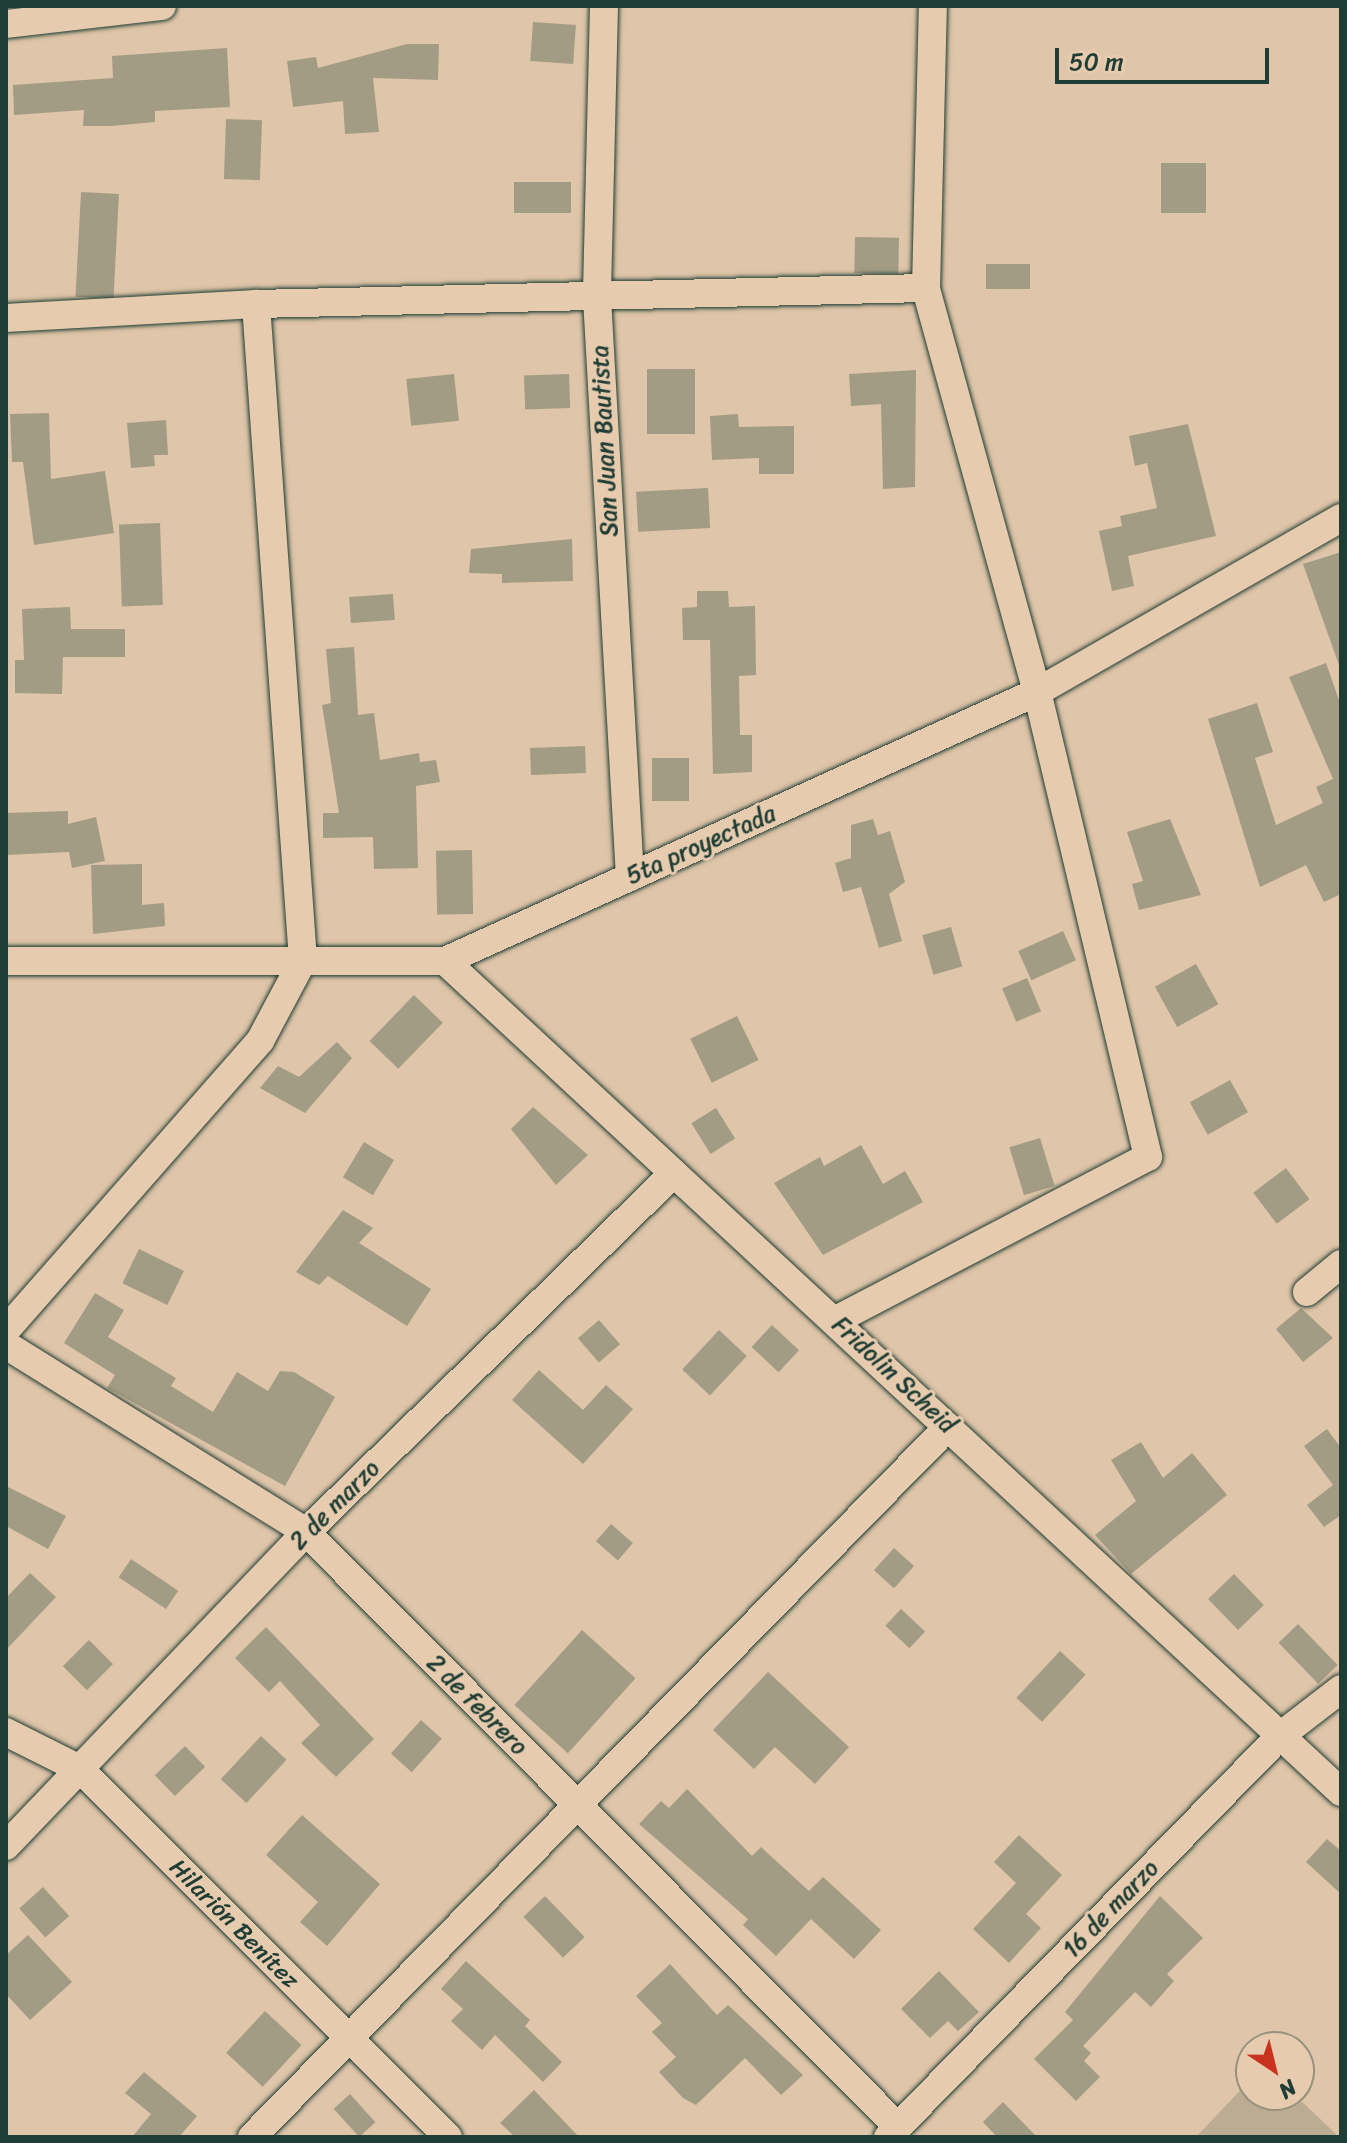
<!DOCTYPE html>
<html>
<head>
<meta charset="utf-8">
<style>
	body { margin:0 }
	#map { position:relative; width:1347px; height:2143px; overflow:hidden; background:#dfc5a9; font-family:Sriracha,sans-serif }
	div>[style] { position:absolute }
	.green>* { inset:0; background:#bcac94 }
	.building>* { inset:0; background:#a39c85; transform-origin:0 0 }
	.roads { filter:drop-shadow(0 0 2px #1f3d34) drop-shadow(0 0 2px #1f3d34) }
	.street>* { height:28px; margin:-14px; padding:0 14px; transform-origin:14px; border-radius:14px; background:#e7cbae }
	span { translate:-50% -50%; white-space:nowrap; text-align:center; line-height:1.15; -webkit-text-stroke:6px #e7cbae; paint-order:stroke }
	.street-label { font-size:24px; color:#1f3d34 }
	.frame { position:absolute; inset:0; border:8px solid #1f3d34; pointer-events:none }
	.north { position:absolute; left:1235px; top:2031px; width:80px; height:80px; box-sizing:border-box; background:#e7cbae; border:2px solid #97927d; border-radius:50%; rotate:145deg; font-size:22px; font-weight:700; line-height:32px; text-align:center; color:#1f3d34 }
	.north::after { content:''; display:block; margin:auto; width:28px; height:36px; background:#c8321e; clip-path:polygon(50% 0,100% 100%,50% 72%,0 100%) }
	.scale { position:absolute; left:1055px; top:48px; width:214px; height:36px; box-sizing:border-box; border:4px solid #1f3d34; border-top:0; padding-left:10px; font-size:24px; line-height:28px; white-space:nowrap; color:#1f3d34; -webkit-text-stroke:6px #e7cbae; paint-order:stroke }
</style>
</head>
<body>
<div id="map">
	<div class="green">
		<div style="clip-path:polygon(1251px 2079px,1251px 2095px,1295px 2095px,1339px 2137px,1196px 2137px)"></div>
	</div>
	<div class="building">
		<div style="left:533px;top:22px;width:43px;height:39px;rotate:4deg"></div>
		<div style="clip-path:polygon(407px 44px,439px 44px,438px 80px,373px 78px,379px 132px,345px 134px,343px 101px,293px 107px,287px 61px,316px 57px,318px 68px)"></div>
		<div style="clip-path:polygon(227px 48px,230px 107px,155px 111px,155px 122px,111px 126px,83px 126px,84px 110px,14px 115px,13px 85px,113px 78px,112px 56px)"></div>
		<div style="left:226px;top:119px;width:36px;height:60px;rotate:2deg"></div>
		<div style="left:1161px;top:163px;width:45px;height:50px"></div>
		<div style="left:514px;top:182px;width:57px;height:31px"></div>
		<div style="left:81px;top:192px;width:38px;height:105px;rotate:3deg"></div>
		<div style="left:855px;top:237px;width:44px;height:36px;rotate:1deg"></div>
		<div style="left:986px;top:264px;width:44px;height:25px"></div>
		<div style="left:647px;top:369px;width:48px;height:65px"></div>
		<div style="clip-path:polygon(916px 370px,915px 487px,883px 489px,881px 404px,851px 406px,849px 374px)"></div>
		<div style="left:454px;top:374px;width:47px;height:48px;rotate:84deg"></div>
		<div style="left:569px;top:374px;width:34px;height:45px;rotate:88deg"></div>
		<div style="clip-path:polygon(49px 413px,51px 479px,105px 471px,114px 533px,34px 545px,23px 462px,12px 462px,10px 414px)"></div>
		<div style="clip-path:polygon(738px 414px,739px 427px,794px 426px,794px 474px,759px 474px,759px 458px,712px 460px,710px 416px)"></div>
		<div style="clip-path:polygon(166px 420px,168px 455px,154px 455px,155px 466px,131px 468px,127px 423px)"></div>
		<div style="clip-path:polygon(1188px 424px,1216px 536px,1128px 556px,1134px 586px,1112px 591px,1099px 531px,1122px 526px,1120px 516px,1157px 508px,1147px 463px,1135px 466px,1129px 436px)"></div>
		<div style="left:708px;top:488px;width:40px;height:72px;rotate:87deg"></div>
		<div style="left:160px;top:523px;width:82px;height:41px;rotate:88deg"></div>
		<div style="clip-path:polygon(572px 539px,573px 581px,502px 583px,502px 574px,469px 573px,471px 549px)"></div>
		<div style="clip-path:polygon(1341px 552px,1341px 665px,1339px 665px,1303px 564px)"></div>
		<div style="clip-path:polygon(697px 591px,728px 591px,729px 607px,755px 606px,756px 675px,739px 676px,740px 735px,752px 735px,752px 772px,713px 774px,710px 640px,683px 640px,682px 608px,697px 607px)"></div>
		<div style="left:393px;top:594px;width:26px;height:44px;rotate:86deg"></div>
		<div style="clip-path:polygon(70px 607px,71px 629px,125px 629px,125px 657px,63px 657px,62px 694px,15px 693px,15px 660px,24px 660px,22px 609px)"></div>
		<div style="clip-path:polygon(354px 647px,358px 715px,374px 713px,380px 760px,419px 753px,420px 762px,436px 760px,440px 782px,416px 786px,418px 868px,374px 869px,373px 837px,323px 838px,323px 813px,339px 813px,322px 705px,331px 703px,326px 649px)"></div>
		<div style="clip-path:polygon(1326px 663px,1341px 706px,1341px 894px,1324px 902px,1306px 865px,1260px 887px,1208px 719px,1257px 703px,1273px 752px,1255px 758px,1276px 825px,1323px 803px,1316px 787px,1333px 779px,1289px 677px)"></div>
		<div style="left:585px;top:746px;width:27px;height:55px;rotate:88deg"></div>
		<div style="left:689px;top:758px;width:43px;height:37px;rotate:90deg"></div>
		<div style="clip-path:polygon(68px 811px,68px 824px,96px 817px,105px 861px,72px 868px,69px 852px,6px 855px,6px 813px)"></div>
		<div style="clip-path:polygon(873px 819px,878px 835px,890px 831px,905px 882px,889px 894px,902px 941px,879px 948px,861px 887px,843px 892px,835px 863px,851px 858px,851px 825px)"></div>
		<div style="clip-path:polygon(1170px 819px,1201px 895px,1139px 910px,1132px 884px,1143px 881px,1127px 832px)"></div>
		<div style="left:472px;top:850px;width:64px;height:36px;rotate:89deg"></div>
		<div style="clip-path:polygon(142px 864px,142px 905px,164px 903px,165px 926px,93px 934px,91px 865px)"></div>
		<div style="left:951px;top:927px;width:41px;height:30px;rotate:74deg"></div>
		<div style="left:1063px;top:931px;width:32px;height:49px;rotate:66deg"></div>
		<div style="left:1196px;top:964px;width:46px;height:47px;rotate:61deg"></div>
		<div style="left:1027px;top:978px;width:36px;height:27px;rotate:67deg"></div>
		<div style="left:414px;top:995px;width:40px;height:64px;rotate:44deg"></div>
		<div style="left:737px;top:1016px;width:49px;height:52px;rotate:64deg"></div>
		<div style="clip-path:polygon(337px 1042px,352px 1058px,305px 1113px,260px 1088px,278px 1066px,299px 1077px)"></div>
		<div style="left:1230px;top:1080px;width:37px;height:46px;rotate:61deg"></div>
		<div style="clip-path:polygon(533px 1107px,588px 1155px,556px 1185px,511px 1129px)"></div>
		<div style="left:716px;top:1108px;width:36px;height:29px;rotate:58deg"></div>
		<div style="left:1040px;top:1138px;width:50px;height:32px;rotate:73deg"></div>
		<div style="left:364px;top:1142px;width:35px;height:41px;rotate:31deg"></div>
		<div style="clip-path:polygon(861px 1145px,883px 1184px,905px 1171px,923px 1202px,823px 1255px,774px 1183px,820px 1157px,824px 1166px)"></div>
		<div style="left:1286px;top:1168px;width:39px;height:41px;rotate:53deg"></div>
		<div style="clip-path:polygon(343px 1210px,373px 1228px,359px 1243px,431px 1289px,407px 1326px,328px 1276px,319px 1285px,296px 1272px)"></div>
		<div style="left:139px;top:1249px;width:50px;height:38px;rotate:26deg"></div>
		<div style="clip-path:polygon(95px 1293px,124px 1310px,108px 1337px,176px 1378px,171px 1386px,213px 1412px,237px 1372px,268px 1391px,280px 1371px,294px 1372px,335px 1397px,285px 1486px,107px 1388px,115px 1375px,64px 1343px)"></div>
		<div style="clip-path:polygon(1301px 1308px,1333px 1338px,1303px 1362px,1276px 1329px)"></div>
		<div style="left:599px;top:1320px;width:32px;height:28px;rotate:49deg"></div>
		<div style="left:772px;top:1325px;width:37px;height:30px;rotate:43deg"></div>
		<div style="left:719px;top:1330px;width:38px;height:54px;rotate:43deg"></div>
		<div style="clip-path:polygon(539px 1370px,583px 1410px,606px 1385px,633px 1409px,583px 1464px,512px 1400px)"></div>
		<div style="clip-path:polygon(1327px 1429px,1341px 1448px,1341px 1515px,1324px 1527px,1307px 1505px,1333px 1485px,1304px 1446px)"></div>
		<div style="clip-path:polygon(1141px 1442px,1163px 1478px,1192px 1453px,1227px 1495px,1131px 1574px,1095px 1535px,1136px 1501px,1111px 1460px)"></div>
		<div style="clip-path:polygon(6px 1486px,66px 1516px,48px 1549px,6px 1526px)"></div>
		<div style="left:611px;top:1524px;width:29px;height:23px;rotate:41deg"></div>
		<div style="left:894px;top:1548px;width:27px;height:30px;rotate:42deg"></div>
		<div style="left:131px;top:1559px;width:57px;height:22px;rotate:34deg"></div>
		<div style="clip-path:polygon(30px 1573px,56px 1597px,6px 1650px,6px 1598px)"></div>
		<div style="left:1234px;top:1574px;width:43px;height:36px;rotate:46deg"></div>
		<div style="left:901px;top:1609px;width:33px;height:23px;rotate:43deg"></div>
		<div style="left:1298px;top:1624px;width:57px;height:27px;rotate:46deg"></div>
		<div style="clip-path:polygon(266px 1627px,374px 1739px,336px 1777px,301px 1743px,320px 1725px,280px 1681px,269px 1692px,235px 1658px)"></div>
		<div style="left:582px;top:1630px;width:72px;height:101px;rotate:42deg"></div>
		<div style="left:89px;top:1640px;width:34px;height:37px;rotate:45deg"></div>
		<div style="left:1060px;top:1651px;width:35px;height:64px;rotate:43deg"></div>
		<div style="clip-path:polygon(768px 1672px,849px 1747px,815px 1784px,775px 1747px,754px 1769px,713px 1730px)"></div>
		<div style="left:421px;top:1720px;width:28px;height:45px;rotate:42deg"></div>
		<div style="left:261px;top:1736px;width:35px;height:59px;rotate:43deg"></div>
		<div style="left:185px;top:1746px;width:29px;height:42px;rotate:46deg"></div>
		<div style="clip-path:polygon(687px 1789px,752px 1856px,761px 1847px,809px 1891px,823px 1877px,881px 1930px,854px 1959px,811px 1919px,776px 1956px,743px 1925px,748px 1919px,639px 1824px,661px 1801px,669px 1808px)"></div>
		<div style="clip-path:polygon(302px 1815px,380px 1884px,327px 1946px,300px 1922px,318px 1902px,266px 1855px)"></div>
		<div style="clip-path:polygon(1019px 1835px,1062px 1875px,1026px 1914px,1041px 1928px,1009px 1963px,973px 1929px,1016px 1883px,994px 1862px)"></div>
		<div style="clip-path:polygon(1327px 1839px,1341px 1851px,1341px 1894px,1306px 1862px)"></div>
		<div style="left:43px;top:1887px;width:39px;height:32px;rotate:48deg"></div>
		<div style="left:545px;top:1896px;width:57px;height:30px;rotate:46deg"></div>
		<div style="clip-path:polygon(1160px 1896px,1203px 1938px,1167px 1974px,1174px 1981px,1151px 2007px,1135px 1992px,1083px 2046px,1091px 2053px,1084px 2061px,1100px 2077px,1076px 2101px,1034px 2059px,1073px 2020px,1065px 2012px)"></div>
		<div style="clip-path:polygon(28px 1935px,72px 1982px,30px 2020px,6px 1994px,6px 1955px)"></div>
		<div style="clip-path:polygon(466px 1961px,530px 2020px,525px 2026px,562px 2062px,543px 2082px,495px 2035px,482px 2050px,451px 2021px,463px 2009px,441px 1989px)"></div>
		<div style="clip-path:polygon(670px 1964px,717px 2015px,728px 2005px,803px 2075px,781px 2095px,745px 2058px,696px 2105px,683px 2098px,659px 2072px,676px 2057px,652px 2032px,662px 2023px,636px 1996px)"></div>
		<div style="clip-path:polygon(939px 1971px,979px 2012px,958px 2031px,948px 2021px,930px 2038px,901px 2009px)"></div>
		<div style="left:265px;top:2011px;width:50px;height:57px;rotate:43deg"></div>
		<div style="clip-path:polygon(144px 2072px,197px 2116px,179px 2137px,132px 2137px,151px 2114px,125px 2093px)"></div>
		<div style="clip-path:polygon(534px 2090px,579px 2137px,515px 2137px,500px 2123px)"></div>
		<div style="left:350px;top:2094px;width:38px;height:22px;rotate:48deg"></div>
		<div style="clip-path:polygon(1003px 2102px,1037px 2137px,997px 2137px,983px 2122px)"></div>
	</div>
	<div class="roads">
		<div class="street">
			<div style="left:604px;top:6px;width:292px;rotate:91.4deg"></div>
			<div style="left:597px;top:298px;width:580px;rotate:86.74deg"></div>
			<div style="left:6px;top:24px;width:157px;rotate:-6.6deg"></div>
			<div style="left:6px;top:318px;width:250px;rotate:-3.2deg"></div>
			<div style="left:256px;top:304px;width:670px;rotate:-1.37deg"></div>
			<div style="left:6px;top:961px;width:439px"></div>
			<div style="left:445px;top:961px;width:650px;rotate:-24.44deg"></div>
			<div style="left:1037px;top:692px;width:350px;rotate:-29.8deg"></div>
			<div style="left:445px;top:961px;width:1222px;rotate:42.84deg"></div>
			<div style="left:1307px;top:1292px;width:44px;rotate:-39.5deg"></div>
			<div style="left:836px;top:1320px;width:352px;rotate:-27.6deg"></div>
			<div style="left:1148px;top:1157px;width:478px;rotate:-103.4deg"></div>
			<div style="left:1037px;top:692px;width:419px;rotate:-105.4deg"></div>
			<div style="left:926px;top:288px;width:282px;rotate:-88.6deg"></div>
			<div style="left:6px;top:1330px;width:385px;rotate:-48.7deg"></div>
			<div style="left:260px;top:1041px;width:92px;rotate:-62deg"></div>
			<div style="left:303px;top:960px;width:658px;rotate:-94.1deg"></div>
			<div style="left:6px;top:1345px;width:354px;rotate:31.9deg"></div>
			<div style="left:306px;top:1532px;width:839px;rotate:45.14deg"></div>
			<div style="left:6px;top:1732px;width:83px;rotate:26.6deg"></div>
			<div style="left:80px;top:1769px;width:520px;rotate:45deg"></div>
			<div style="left:6px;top:1846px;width:434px;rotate:-46.3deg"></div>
			<div style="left:306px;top:1532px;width:514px;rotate:-44.29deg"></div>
			<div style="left:252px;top:2137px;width:994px;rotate:-45.57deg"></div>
			<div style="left:888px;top:2137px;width:561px;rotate:-45.65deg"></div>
			<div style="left:1280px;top:1736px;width:77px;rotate:-37.6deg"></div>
		</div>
	</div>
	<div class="street-label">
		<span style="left:605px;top:441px;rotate:-93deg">San Juan Bautista</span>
		<span style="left:701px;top:845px;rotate:-24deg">5ta proyectada</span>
		<span style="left:894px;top:1375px;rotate:43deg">Fridolin Scheid</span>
		<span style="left:335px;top:1505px;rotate:-45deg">2 de marzo</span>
		<span style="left:477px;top:1705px;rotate:45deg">2 de febrero</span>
		<span style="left:1111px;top:1909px;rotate:-46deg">16 de marzo</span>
		<span style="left:234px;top:1924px;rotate:45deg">Hilarión Benítez</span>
	</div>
	<div class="frame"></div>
	<div class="north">N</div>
	<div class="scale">50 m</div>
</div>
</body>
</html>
